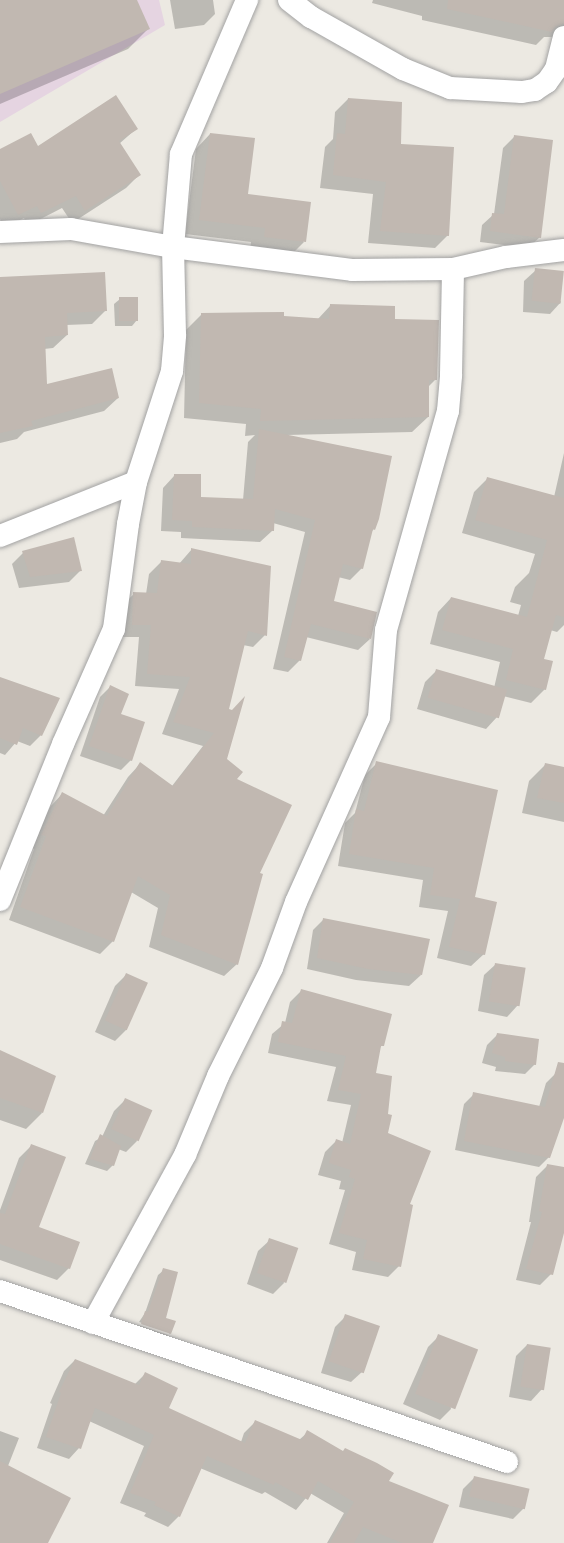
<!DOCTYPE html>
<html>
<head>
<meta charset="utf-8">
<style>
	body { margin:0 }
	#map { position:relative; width:564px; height:1543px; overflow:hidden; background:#ece9e2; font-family:Manrope,sans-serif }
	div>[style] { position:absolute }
	.industrial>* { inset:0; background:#e5d4e1 }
	.shadow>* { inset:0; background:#0003; transform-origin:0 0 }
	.building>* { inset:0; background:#c1b8b1; transform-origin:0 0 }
	.roads { filter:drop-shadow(0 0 2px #a2a2a2) drop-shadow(0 0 2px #a2a2a2) }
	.minor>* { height:22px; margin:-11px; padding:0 11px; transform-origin:11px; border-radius:11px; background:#fff }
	span { translate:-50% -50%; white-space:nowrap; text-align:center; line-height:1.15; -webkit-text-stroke:4.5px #fff; paint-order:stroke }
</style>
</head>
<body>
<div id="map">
	<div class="industrial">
		<div style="clip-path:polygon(0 0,159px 0,165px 25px,0 122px)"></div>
	</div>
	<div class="shadow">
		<div style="clip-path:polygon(0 0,135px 0,148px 29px,128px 49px,0 104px)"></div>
		<div style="clip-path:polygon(170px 0,213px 0,215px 14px,204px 25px,175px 29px)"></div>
		<div style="clip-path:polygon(373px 0,564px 0,564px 51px,552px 37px,544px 37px,536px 45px,422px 20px,422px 16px,372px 3px)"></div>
		<div style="clip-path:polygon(348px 99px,398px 141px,448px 235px,435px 248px,368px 243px,373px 194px,320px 188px,325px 147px,333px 139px,335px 112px)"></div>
		<div style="clip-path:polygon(136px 129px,119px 144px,139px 175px,126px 188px,72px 223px,62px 208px,27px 226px,24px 218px,4px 228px,0 219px,0 150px,37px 148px)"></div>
		<div style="clip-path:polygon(210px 134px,246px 195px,304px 242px,290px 256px,250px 251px,251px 242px,185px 234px,196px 149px)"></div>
		<div style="clip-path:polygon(514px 137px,540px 237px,528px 248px,480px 242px,482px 225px,494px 214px,503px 148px)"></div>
		<div style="clip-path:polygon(536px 270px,561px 302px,550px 314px,523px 312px,524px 281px)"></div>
		<div style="clip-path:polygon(0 286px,106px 310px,92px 324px,66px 325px,67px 335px,53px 348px,44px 349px,46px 386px,118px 398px,104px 411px,24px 432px,17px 439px,0 443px)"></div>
		<div style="clip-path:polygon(120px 299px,137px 320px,132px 326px,115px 326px,114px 304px)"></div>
		<div style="clip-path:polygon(330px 306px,394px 321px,436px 379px,427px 388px,428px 417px,412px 432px,287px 435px,374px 529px,370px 533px,362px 568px,350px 580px,338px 577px,332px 602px,370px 639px,358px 650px,306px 637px,300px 660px,288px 672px,273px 669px,305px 532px,273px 523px,272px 531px,260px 542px,181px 538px,181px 532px,161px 531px,163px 488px,174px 476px,200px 498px,243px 500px,248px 442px,255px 435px,245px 436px,246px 424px,184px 418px,186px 330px,202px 314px,317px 320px)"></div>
		<div style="clip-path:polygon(564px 453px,564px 625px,557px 632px,550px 630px,542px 660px,545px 689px,531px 703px,503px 696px,497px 717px,486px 729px,417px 709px,425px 682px,436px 671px,494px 688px,500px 662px,430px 644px,438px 612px,451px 598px,518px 616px,521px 605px,510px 602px,515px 587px,529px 573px,535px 554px,462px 533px,474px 492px,488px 478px,554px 497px)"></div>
		<div style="clip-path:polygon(192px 549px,265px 635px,253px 647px,243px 645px,228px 710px,225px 760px,258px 874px,237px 964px,224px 976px,149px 947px,158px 908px,131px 892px,113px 941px,100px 954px,9px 920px,34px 849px,30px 847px,50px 807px,62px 794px,103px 816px,128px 777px,140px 764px,172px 786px,203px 746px,162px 734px,179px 689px,135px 686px,139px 637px,120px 637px,121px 606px,134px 594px,146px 594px,149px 574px,162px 561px,179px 564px)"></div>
		<div style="clip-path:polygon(23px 553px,80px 571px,69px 582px,19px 588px,12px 564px)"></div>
		<div style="clip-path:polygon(0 678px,41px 735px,30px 746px,17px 741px,5px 755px,0 753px)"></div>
		<div style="clip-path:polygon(110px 687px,131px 760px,121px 770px,80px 756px,100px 697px)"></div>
		<div style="clip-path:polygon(377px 763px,473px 898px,484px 954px,471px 966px,437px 958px,448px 911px,419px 907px,423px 880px,338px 866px,345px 823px,355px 813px,365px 775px)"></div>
		<div style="clip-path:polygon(545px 765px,564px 769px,564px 822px,522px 813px,529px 781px)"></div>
		<div style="clip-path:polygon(324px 919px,421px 975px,409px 986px,356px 980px,307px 969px,313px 930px)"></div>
		<div style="clip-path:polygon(496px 964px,518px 1005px,507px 1017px,478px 1011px,484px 975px)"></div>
		<div style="clip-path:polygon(126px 975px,126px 1030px,115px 1041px,95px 1032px,115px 986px)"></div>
		<div style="clip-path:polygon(301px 991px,382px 1045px,379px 1049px,375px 1074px,386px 1134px,408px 1205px,399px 1266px,388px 1277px,352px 1270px,356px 1252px,329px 1244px,345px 1190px,339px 1189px,341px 1181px,318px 1175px,325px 1152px,336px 1141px,342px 1143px,351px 1105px,327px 1101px,336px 1067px,268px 1053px,272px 1034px,285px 1023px,290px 1002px)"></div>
		<div style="clip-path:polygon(497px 1035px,535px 1064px,525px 1074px,495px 1071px,496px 1067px,482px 1063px,487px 1045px)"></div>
		<div style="clip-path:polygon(0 1052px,42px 1113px,26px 1129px,0 1120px)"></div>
		<div style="clip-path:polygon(556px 1073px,564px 1075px,564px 1114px,549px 1157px,539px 1167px,455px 1150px,464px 1104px,474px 1094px,539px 1107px,546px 1083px)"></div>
		<div style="clip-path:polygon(125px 1100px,137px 1141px,126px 1152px,118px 1149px,113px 1165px,107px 1171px,85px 1164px,95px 1141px,102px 1137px,114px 1111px)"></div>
		<div style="clip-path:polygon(31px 1146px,38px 1228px,69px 1268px,57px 1280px,0 1260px,0 1210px,19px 1158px)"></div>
		<div style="clip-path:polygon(547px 1166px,564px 1169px,564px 1205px,551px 1274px,540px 1285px,516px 1280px,531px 1222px,529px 1222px,536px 1177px)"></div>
		<div style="clip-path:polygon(270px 1240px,284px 1283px,273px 1294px,247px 1284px,258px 1251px)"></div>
		<div style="clip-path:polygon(164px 1270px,164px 1319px,174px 1322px,169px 1335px,169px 1332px,139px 1322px,145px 1313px,158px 1275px)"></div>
		<div style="clip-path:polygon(346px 1316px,363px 1371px,351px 1382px,321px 1373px,335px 1327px)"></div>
		<div style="left:138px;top:1325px;width:32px;height:5px;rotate:18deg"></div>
		<div style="clip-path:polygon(439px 1336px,451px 1409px,440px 1420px,403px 1404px,428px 1347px)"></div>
		<div style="clip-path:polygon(527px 1345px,542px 1389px,531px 1401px,509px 1397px,516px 1356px)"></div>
		<div style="clip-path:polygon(75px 1360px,134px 1385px,145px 1374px,167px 1409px,241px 1442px,244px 1433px,255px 1422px,299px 1440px,308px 1432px,387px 1482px,432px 1543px,327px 1543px,344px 1513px,310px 1493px,296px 1510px,265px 1492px,262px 1494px,200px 1468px,179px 1516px,168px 1527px,144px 1516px,146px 1513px,120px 1503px,144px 1446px,89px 1421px,79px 1448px,69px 1459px,37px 1448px,52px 1404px,50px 1403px,64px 1371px)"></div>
		<div style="clip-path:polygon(0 1431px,19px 1438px,8px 1466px,48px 1543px,0 1543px)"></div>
		<div style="clip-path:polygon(474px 1478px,524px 1508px,513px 1519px,459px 1507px,463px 1489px)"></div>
	</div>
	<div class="building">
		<div style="clip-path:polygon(0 0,137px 0,150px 29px,0 94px)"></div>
		<div style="clip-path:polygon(448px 0,564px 0,564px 24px,555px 27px,552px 32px,447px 9px)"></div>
		<div style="clip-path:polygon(116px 95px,138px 129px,119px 141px,141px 175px,85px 211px,76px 196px,41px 213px,37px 206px,18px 215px,0 181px,0 149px,31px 133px,38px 146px)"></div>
		<div style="clip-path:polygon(348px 98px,402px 102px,401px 144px,454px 147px,449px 236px,380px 231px,386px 182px,333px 175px,337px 133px,345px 134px)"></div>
		<div style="clip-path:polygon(210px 133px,255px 138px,248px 194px,311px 202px,306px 242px,264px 237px,265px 228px,199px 220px)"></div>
		<div style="clip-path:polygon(514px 135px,553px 140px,541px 238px,490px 231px,492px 213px,504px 214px)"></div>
		<div style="left:535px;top:268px;width:29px;height:33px;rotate:6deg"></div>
		<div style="clip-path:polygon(105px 272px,107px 311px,67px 313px,68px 335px,45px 337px,47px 384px,112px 368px,119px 398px,31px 421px,33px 426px,0 433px,0 277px)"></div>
		<div style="left:119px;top:297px;width:19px;height:24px"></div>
		<div style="clip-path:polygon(330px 304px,395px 306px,395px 319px,439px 320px,437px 380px,429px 380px,429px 417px,260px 421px,261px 409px,199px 403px,201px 313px,284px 312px,284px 316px,329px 319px)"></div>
		<div style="clip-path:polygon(259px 429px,392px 456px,379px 519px,375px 530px,373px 529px,363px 569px,343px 564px,334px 601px,377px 612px,371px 639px,311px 624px,301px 661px,284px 657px,315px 520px,275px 509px,274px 531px,192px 527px,192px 521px,172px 520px,174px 474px,201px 474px,201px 497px,253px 499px)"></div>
		<div style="clip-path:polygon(487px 477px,564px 498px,564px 617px,556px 615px,544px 659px,553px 661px,546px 690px,506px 680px,513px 649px,442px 630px,451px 597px,527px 617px,547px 540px,475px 520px)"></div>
		<div style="clip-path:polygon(74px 537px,82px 571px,30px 577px,22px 551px)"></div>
		<div style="clip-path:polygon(191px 548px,271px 566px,267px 636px,248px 631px,229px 709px,232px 710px,245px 696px,227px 759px,243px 772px,237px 779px,292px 805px,260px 873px,263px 874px,238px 965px,161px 935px,170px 895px,138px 876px,114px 942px,20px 907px,46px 836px,41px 835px,62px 792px,107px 816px,140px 762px,173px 786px,214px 733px,173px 722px,190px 677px,147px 674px,151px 625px,132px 625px,133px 592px,157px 593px,161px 560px,191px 564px)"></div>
		<div style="left:436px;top:669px;width:74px;height:30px;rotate:16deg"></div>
		<div style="clip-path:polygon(0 677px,60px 698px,42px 736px,23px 728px,17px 745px,0 738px)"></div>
		<div style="clip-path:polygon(110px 685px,129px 694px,121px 714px,145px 722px,132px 761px,89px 746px)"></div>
		<div style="clip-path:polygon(376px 761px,498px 790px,475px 897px,497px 902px,485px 955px,449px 947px,460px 899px,430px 895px,434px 868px,349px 854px,356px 809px,364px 811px)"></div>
		<div style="clip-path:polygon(545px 763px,564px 767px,564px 803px,537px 798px)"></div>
		<div style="clip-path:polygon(323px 918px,430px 939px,422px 975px,368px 969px,317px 958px)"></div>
		<div style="left:495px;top:963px;width:31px;height:39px;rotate:9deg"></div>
		<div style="left:126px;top:973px;width:24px;height:52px;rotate:24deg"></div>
		<div style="clip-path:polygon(301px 989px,392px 1014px,384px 1046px,381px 1046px,376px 1073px,392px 1076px,388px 1114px,392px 1115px,388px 1133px,431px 1151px,410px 1204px,413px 1205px,401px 1267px,363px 1259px,367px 1240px,339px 1233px,355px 1179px,349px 1177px,351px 1170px,329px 1163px,336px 1139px,350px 1144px,361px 1094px,338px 1090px,346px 1056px,278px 1042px,282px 1021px,292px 1023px)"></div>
		<div style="clip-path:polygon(497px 1033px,539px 1039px,536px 1065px,505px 1061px,505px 1057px,492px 1053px)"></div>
		<div style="clip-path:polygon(0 1050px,56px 1076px,43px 1113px,0 1098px)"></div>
		<div style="clip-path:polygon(558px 1062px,564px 1063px,564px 1118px,550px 1158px,464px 1141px,473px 1092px,545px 1107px)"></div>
		<div style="left:125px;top:1098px;width:30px;height:34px;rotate:24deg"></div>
		<div style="clip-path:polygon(100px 1134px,121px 1146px,114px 1166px,90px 1159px)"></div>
		<div style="clip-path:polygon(31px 1144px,66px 1157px,39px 1227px,80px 1242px,70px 1269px,0 1244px,0 1213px,5px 1214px)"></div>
		<div style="clip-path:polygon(547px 1164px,564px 1167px,564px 1233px,553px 1275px,526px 1269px,542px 1212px,539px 1211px)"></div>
		<div style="left:269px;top:1238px;width:31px;height:37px;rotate:19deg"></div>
		<div style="clip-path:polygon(163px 1268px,178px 1272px,166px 1318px,176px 1321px,171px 1334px,141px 1324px,145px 1311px,148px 1312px)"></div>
		<div style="left:345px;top:1314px;width:37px;height:50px;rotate:19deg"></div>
		<div style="left:438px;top:1334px;width:43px;height:64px;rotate:21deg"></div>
		<div style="left:527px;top:1344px;width:24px;height:43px;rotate:9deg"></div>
		<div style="clip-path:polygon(75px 1359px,139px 1385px,145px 1372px,178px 1388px,169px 1408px,245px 1443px,255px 1420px,302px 1440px,307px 1430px,343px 1451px,345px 1448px,377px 1463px,394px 1473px,389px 1481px,449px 1505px,433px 1543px,402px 1543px,363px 1527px,354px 1543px,330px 1543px,354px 1502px,318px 1481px,308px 1500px,275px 1482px,274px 1485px,207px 1456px,180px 1517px,154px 1505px,156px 1502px,130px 1493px,154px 1435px,95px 1408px,81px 1449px,46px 1437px,61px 1393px,59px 1392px)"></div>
		<div style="clip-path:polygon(0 1461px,71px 1498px,48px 1543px,0 1543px)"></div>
		<div style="left:474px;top:1476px;width:57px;height:21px;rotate:13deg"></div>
	</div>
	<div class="roads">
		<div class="minor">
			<div style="left:289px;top:0;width:28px;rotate:38deg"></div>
			<div style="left:311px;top:17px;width:106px;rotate:29.5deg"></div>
			<div style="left:403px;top:69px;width:51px;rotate:22deg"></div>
			<div style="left:450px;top:88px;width:72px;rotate:3.2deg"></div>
			<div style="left:522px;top:92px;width:13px;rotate:-9deg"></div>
			<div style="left:535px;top:90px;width:14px;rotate:-34deg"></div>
			<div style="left:547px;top:82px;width:16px;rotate:-55deg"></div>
			<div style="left:556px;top:69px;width:33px;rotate:-76deg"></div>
			<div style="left:0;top:232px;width:71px;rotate:-2.4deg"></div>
			<div style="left:71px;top:229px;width:104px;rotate:10deg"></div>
			<div style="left:173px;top:247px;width:180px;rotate:7.3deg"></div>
			<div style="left:352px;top:270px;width:101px;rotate:-0.6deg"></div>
			<div style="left:0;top:536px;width:146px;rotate:-21.7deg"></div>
			<div style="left:0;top:900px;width:168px;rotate:-68deg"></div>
			<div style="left:63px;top:744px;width:126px;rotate:-66.1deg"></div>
			<div style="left:114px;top:629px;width:106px;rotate:-82.4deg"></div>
			<div style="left:128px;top:524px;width:43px;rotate:-79.2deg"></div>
			<div style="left:136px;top:482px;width:117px;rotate:-72deg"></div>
			<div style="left:172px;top:371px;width:36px;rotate:-85deg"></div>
			<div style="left:175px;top:335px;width:88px;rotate:-91.3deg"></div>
			<div style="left:173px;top:247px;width:93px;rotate:-85.1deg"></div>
			<div style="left:181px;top:154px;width:168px;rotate:-66.8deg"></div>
			<div style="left:0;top:1291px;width:535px;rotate:18.64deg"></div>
			<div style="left:93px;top:1323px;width:192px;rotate:-61.3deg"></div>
			<div style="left:185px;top:1155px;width:86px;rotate:-67.3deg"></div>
			<div style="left:218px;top:1076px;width:121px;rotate:-63.4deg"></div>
			<div style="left:272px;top:968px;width:70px;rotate:-70deg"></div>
			<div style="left:296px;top:902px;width:203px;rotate:-65.8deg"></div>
			<div style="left:379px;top:717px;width:87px;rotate:-85.4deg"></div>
			<div style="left:386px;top:630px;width:228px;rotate:-74.2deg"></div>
			<div style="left:448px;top:411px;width:36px;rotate:-85deg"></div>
			<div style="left:451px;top:375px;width:106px;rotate:-88.9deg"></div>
			<div style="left:453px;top:269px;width:54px;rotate:-12.8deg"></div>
			<div style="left:506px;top:257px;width:58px;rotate:-6.9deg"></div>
		</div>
	</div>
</div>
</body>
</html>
